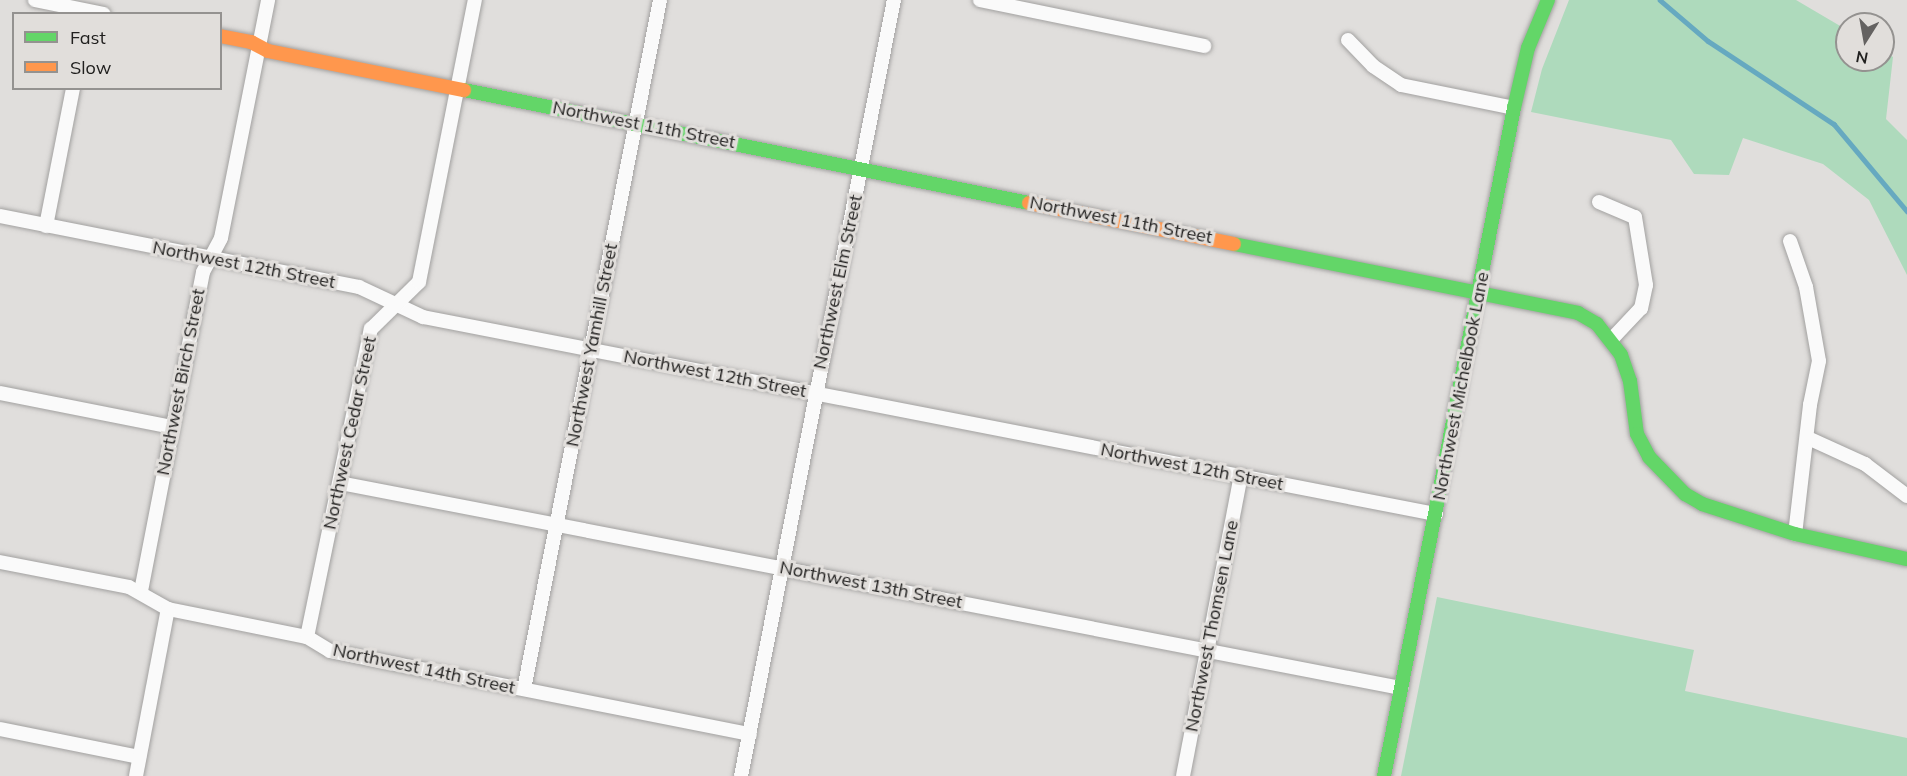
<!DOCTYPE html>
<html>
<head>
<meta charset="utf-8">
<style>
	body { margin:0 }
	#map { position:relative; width:1907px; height:776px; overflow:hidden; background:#e0dedc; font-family:Mulish,sans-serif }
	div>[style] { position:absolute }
	.green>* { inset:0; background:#aedabc }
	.stream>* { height:4.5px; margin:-2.25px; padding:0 2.25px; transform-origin:2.25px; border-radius:2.25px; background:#66a9c0 }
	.roads { filter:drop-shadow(0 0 2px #a2a1a0) drop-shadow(0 0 2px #a2a1a0) }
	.street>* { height:14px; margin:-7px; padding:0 7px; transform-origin:7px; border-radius:7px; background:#fafafa }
	.fast>* { height:14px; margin:-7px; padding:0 7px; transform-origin:7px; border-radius:7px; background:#63d668 }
	.slow>* { height:14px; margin:-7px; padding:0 7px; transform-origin:7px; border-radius:7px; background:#ff974d }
	span { translate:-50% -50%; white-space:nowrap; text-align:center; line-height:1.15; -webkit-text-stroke:6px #e1dedb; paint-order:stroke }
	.street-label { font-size:18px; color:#21201f }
	.legend { position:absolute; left:12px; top:12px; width:210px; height:78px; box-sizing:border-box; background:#e1dedb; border:2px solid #949290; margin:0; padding:8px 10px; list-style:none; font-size:18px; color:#21201f }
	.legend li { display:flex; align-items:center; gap:12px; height:30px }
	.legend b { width:30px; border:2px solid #949290 }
	.north { position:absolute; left:1835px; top:12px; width:60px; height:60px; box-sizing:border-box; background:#e1dedb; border:2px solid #949290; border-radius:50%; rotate:191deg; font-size:16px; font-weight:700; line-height:24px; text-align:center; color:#21201f }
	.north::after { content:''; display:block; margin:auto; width:21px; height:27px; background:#646261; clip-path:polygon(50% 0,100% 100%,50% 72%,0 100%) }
</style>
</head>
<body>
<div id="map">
	<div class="green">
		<div style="clip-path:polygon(1569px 0,1796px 0,1847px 30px,1847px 60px,1883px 60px,1883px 51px,1893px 57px,1886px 119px,1907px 140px,1907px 275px,1869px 200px,1823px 164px,1743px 138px,1729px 175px,1694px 174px,1671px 140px,1531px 112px,1542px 69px)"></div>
		<div style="clip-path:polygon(1437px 597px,1694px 650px,1685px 691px,1907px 738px,1907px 776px,1401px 776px)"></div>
	</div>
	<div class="stream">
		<div style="left:1660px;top:0;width:63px;rotate:40.5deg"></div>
		<div style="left:1708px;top:41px;width:151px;rotate:33.4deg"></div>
		<div style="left:1834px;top:124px;width:114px;rotate:50deg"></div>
	</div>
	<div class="roads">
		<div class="street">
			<div style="left:35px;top:0;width:70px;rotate:11.5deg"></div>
			<div style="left:980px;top:0;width:229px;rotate:11.6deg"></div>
			<div style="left:1348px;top:40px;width:36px;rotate:46deg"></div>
			<div style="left:1373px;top:66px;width:34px;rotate:34deg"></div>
			<div style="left:1401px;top:85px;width:115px;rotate:11.5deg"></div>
			<div style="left:1599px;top:202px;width:39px;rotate:23deg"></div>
			<div style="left:1635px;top:217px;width:69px;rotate:80.8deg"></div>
			<div style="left:1646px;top:285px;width:24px;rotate:102deg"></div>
			<div style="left:1641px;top:308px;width:44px;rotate:133.2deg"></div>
			<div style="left:0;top:216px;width:366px;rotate:11.2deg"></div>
			<div style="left:359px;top:287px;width:71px;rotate:25.1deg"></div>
			<div style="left:423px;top:317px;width:1032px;rotate:11.01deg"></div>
			<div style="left:46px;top:226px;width:141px;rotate:-78.9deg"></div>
			<div style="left:1790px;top:241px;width:49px;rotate:70.8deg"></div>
			<div style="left:1806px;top:287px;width:75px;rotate:80deg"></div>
			<div style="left:1819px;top:361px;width:45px;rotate:101.6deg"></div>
			<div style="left:1810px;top:405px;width:130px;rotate:96.6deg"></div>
			<div style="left:0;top:393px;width:174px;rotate:11.2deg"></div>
			<div style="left:1808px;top:438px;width:63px;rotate:24.5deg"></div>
			<div style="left:1865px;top:464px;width:53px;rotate:37.3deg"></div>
			<div style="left:340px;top:483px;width:1081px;rotate:10.94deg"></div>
			<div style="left:0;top:562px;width:131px;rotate:11deg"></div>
			<div style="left:129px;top:587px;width:45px;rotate:29.4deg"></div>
			<div style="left:168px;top:609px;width:142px;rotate:11.4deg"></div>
			<div style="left:307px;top:637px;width:27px;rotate:31deg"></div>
			<div style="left:330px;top:651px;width:428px;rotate:11.2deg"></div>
			<div style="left:141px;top:591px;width:325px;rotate:-79deg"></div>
			<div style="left:203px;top:272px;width:38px;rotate:-62deg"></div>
			<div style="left:221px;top:238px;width:243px;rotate:-78.8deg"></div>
			<div style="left:307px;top:637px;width:315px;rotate:-78.3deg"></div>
			<div style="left:371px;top:329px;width:67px;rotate:-44.4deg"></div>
			<div style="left:419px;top:282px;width:288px;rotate:-78.8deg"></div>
			<div style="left:524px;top:689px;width:702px;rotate:-78.83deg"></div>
			<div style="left:0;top:729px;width:142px;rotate:11.4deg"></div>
			<div style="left:136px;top:776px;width:170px;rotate:-79.2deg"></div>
			<div style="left:741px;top:776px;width:791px;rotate:-78.85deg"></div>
			<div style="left:1183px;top:776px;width:306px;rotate:-79.1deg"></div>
		</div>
		<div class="fast">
			<div style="left:464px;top:90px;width:576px;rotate:11.31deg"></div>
			<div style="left:1234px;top:244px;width:351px;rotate:11.3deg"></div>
			<div style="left:1578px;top:313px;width:22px;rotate:30deg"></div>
			<div style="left:1597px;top:324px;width:39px;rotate:52deg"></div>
			<div style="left:1621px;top:355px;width:28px;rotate:71deg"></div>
			<div style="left:1630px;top:381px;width:53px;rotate:82.5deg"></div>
			<div style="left:1637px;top:434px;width:26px;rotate:62deg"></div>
			<div style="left:1649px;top:457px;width:52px;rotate:45.8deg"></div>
			<div style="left:1685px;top:494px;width:20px;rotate:30deg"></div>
			<div style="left:1702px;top:504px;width:98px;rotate:17.9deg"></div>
			<div style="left:1795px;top:534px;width:115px;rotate:12.6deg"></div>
			<div style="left:1384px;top:776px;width:681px;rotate:-78.99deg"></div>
			<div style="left:1514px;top:108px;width:62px;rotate:-76.9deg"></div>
			<div style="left:1528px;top:48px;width:52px;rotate:-67.4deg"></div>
		</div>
		<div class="slow">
			<div style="left:220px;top:36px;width:32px;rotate:11deg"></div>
			<div style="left:251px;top:42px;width:19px;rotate:28deg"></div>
			<div style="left:268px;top:51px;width:200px;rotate:11.3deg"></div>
			<div style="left:1029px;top:203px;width:209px;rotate:11.3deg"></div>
		</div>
	</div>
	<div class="street-label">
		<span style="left:644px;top:125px;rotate:11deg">Northwest 11th Street</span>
		<span style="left:1121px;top:220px;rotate:11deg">Northwest 11th Street</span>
		<span style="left:244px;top:265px;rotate:11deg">Northwest 12th Street</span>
		<span style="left:838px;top:282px;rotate:-78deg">Northwest Elm Street</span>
		<span style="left:592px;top:345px;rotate:-79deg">Northwest Yamhill Street</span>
		<span style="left:715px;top:374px;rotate:11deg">Northwest 12th Street</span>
		<span style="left:181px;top:382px;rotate:-79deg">Northwest Birch Street</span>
		<span style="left:1461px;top:386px;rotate:-79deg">Northwest Michelbook Lane</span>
		<span style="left:350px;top:433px;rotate:-78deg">Northwest Cedar Street</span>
		<span style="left:1192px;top:467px;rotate:11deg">Northwest 12th Street</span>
		<span style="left:871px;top:585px;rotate:11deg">Northwest 13th Street</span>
		<span style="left:1212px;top:626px;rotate:-79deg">Northwest Thomsen Lane</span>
		<span style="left:424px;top:669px;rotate:12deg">Northwest 14th Street</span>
	</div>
	<ul class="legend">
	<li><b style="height:8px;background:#63d668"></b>Fast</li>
	<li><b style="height:8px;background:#ff974d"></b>Slow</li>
	</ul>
	<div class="north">N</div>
</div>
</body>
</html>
